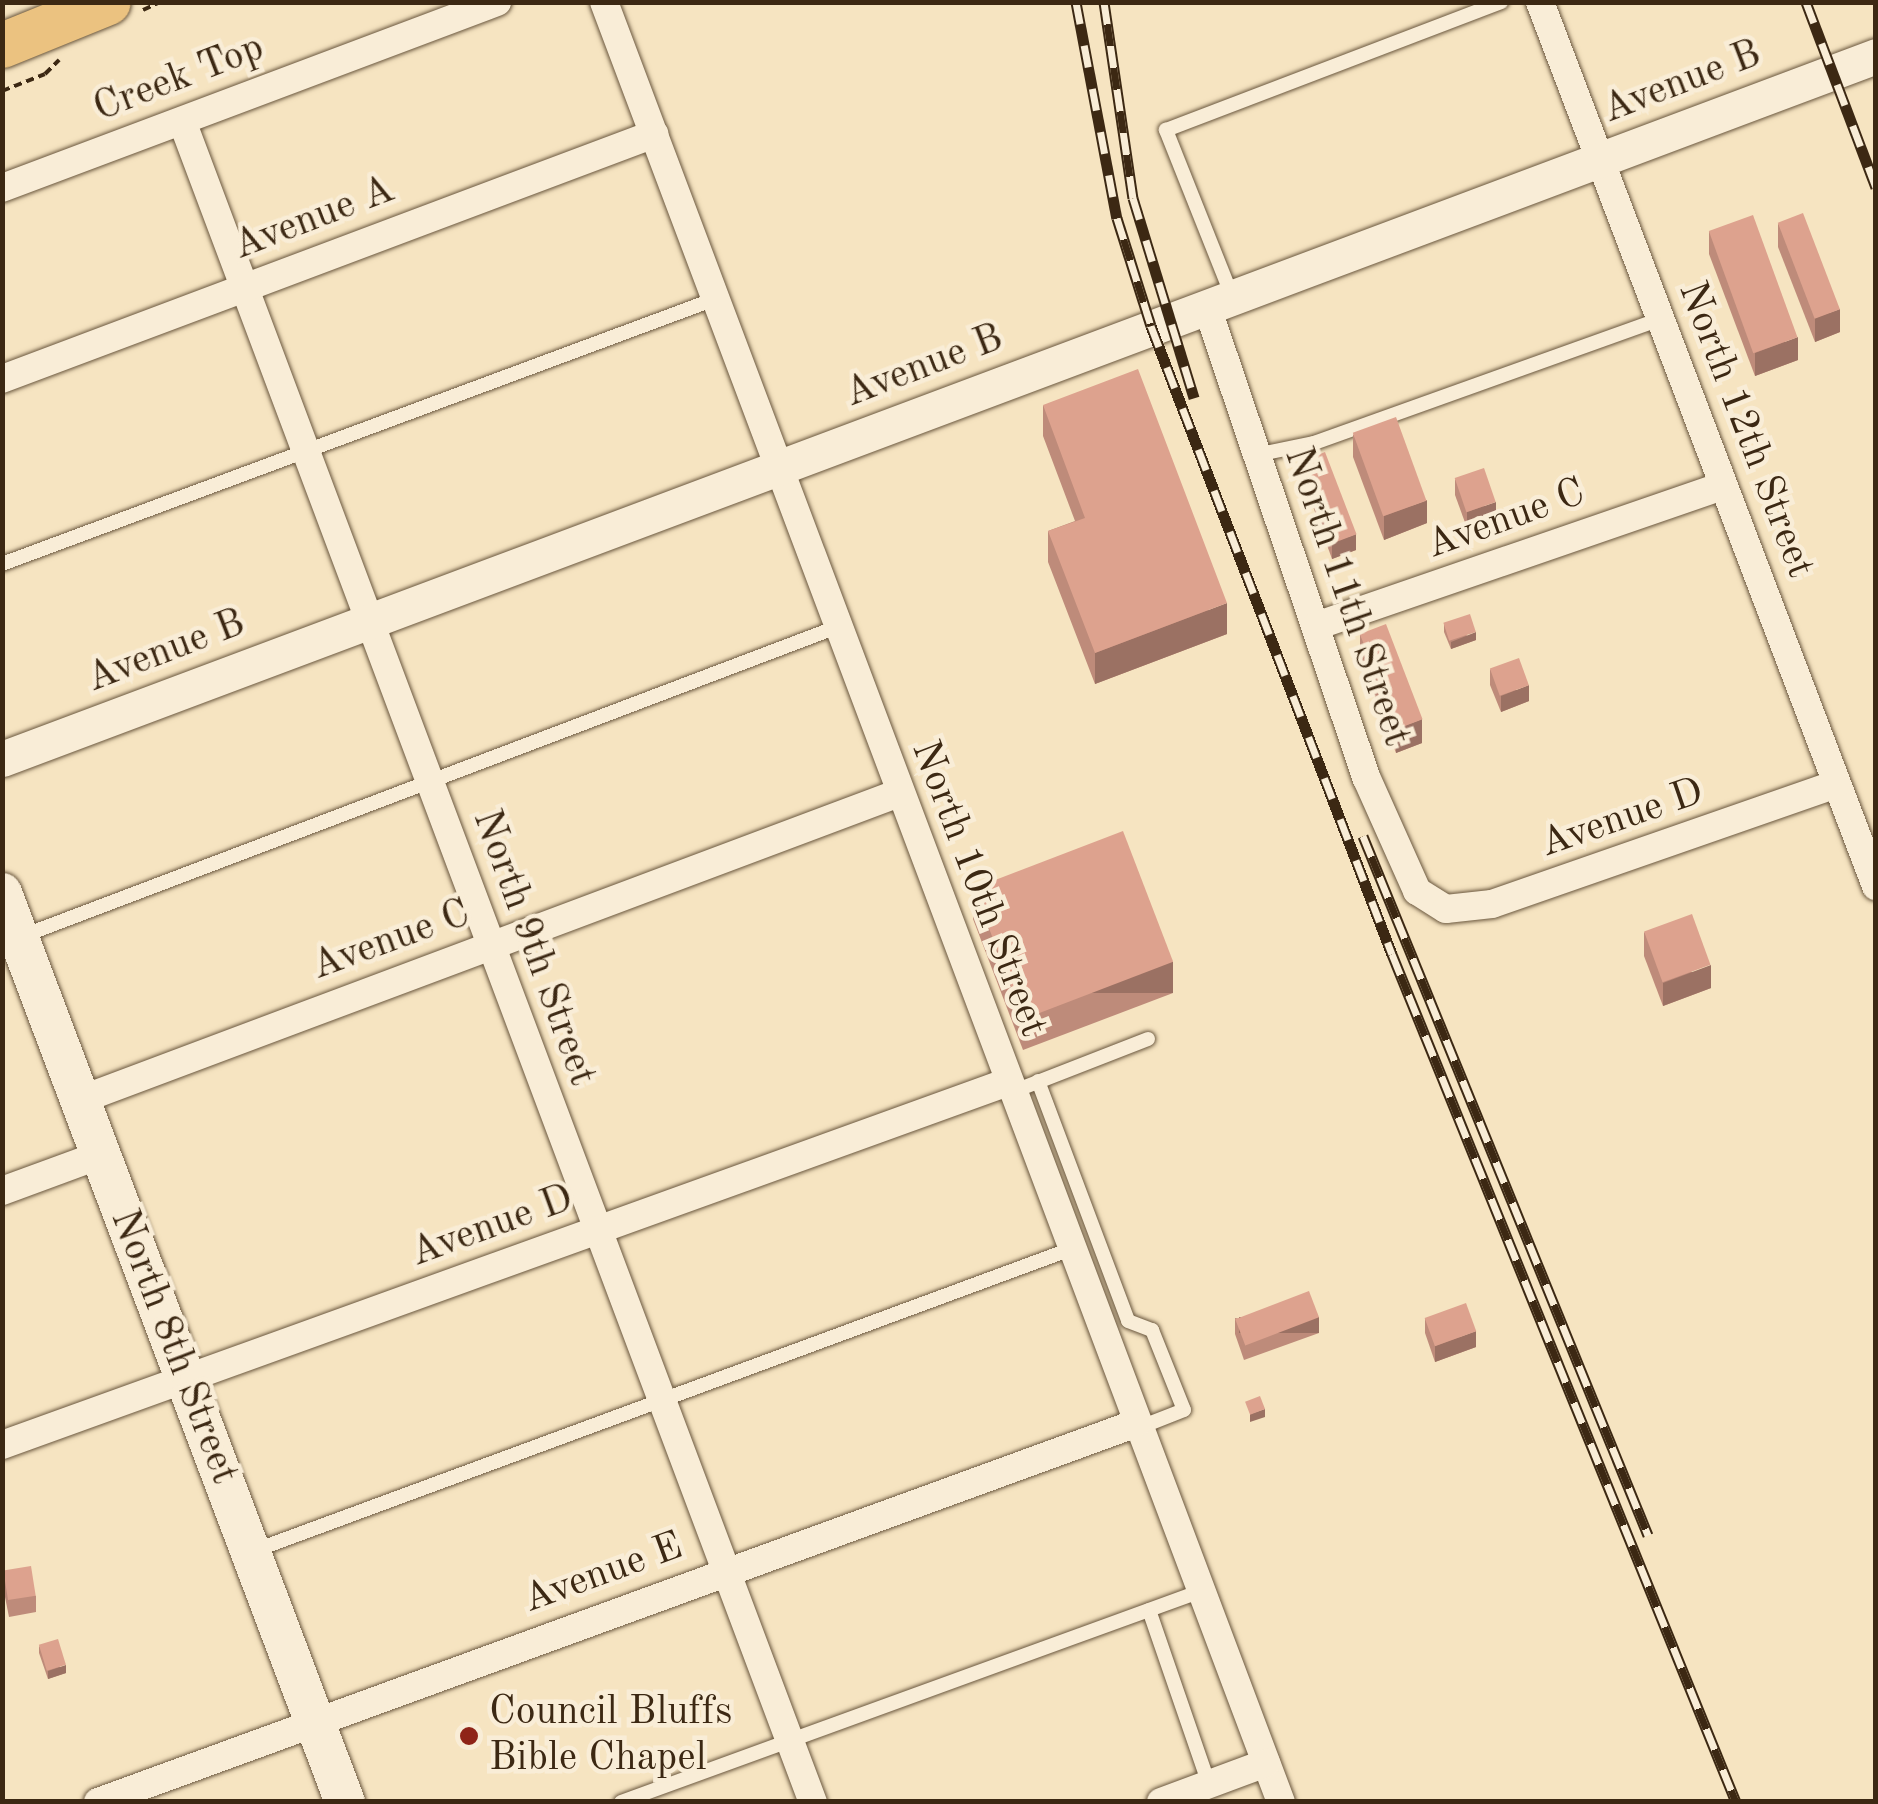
<!DOCTYPE html>
<html>
<head>
<meta charset="utf-8">
<style>
	body { margin:0 }
	#map { position:relative; width:1878px; height:1804px; overflow:hidden; background:#f6e4c1; font-family:"Old Standard TT",serif }
	div>[style] { position:absolute }
	.path>* { height:4px; margin-top:-2px; transform-origin:0; background:repeating-linear-gradient(90deg,#3c2813 0 8px,transparent 0 13px) }
	.roads { filter:drop-shadow(0 0 2px #6a573e) drop-shadow(0 0 2px #6a573e) }
	.service>* { height:14px; margin:-7px; padding:0 7px; transform-origin:7px; border-radius:7px; background:#f9edd7 }
	.minor>* { height:28px; margin:-14px; padding:0 14px; transform-origin:14px; border-radius:14px; background:#f9edd7 }
	.tertiary>* { height:35px; margin:-17.5px; padding:0 17.5px; transform-origin:17.5px; border-radius:17.5px; background:#f9edd7 }
	.secondary>* { height:40px; margin:-20px; padding:0 20px; transform-origin:20px; border-radius:20px; background:#f9edd7 }
	.primary>* { height:45px; margin:-22.5px; padding:0 22.5px; transform-origin:22.5px; border-radius:22.5px; background:#ebc280 }
	.rail>* { height:11px; margin-top:-5.5px; transform-origin:0; background:repeating-linear-gradient(90deg,#f9edd7 0 22px,#3c2813 0 44px); box-sizing:border-box; border-block:2px solid #3c2813 }
	.wall>* { inset:0; background:#be8b7a }
	.shaded-wall>* { inset:0; background:#9b7163; transform-origin:0 0 }
	.building>* { inset:0; background:#dda28e; transform-origin:0 0 }
	.dots>* { width:28px; height:28px; translate:-50% -50%; box-sizing:border-box; border:5px solid #f9edd7; border-radius:50% }
	span { translate:-50% -50%; white-space:nowrap; text-align:center; line-height:1.15; -webkit-text-stroke:9px #f9edd7; paint-order:stroke }
	.street-label { font-size:40px; color:#3c2813 }
	.poi-label { font-size:40px; color:#3c2813 }
	.left { translate:0 -50%; text-align:left }
	.frame { position:absolute; inset:0; border:5px solid #3c2813; pointer-events:none }
</style>
</head>
<body>
<div id="map">
	<div class="path">
		<div style="left:143px;top:10px;width:19px;rotate:-25deg"></div>
		<div style="left:2px;top:91px;width:46px;rotate:-21.6deg"></div>
		<div style="left:45px;top:74px;width:20px;rotate:-45deg"></div>
	</div>
	<div class="roads">
		<div class="service">
			<div style="left:1232px;top:296px;width:179px;rotate:-111.7deg"></div>
			<div style="left:1166px;top:130px;width:359px;rotate:-20.9deg"></div>
			<div style="left:1256px;top:455px;width:59px;rotate:-11.7deg"></div>
			<div style="left:1314px;top:443px;width:365px;rotate:-19.7deg"></div>
			<div style="left:2px;top:564px;width:761px;rotate:-20.39deg"></div>
			<div style="left:20px;top:937px;width:874px;rotate:-20.78deg"></div>
			<div style="left:1038px;top:1081px;width:256px;rotate:69.4deg"></div>
			<div style="left:1128px;top:1321px;width:26px;rotate:21deg"></div>
			<div style="left:1152px;top:1330px;width:86px;rotate:68.2deg"></div>
			<div style="left:1184px;top:1410px;width:49px;rotate:158.6deg"></div>
			<div style="left:1012px;top:1092px;width:146px;rotate:-21.3deg"></div>
			<div style="left:256px;top:1550px;width:869px;rotate:-20.27deg"></div>
			<div style="left:1149px;top:1610px;width:184px;rotate:71deg"></div>
			<div style="left:621px;top:1802px;width:617px;rotate:-19.99deg"></div>
		</div>
		<div class="minor">
			<div style="left:604px;top:2px;width:1923px;rotate:69.39deg"></div>
			<div style="left:1540px;top:2px;width:946px;rotate:69.19deg"></div>
			<div style="left:182px;top:121px;width:1796px;rotate:69.43deg"></div>
			<div style="left:2px;top:188px;width:529px;rotate:-20.59deg"></div>
			<div style="left:1207px;top:307px;width:498px;rotate:71.3deg"></div>
			<div style="left:1367px;top:779px;width:123px;rotate:65.9deg"></div>
			<div style="left:1417px;top:891px;width:34px;rotate:32deg"></div>
			<div style="left:1446px;top:909px;width:46px;rotate:-6.2deg"></div>
			<div style="left:1492px;top:904px;width:364px;rotate:-19.2deg"></div>
			<div style="left:2px;top:379px;width:697px;rotate:-20.59deg"></div>
			<div style="left:1316px;top:626px;width:429px;rotate:-19deg"></div>
			<div style="left:80px;top:1100px;width:875px;rotate:-20.55deg"></div>
			<div style="left:2px;top:1191px;width:104px;rotate:-20.2deg"></div>
			<div style="left:2px;top:1445px;width:1069px;rotate:-19.84deg"></div>
			<div style="left:98px;top:1802px;width:1106px;rotate:-20.04deg"></div>
			<div style="left:1161px;top:1802px;width:112px;rotate:-20.4deg"></div>
		</div>
		<div class="tertiary">
			<div style="left:2px;top:759px;width:2002px;rotate:-20.56deg"></div>
		</div>
		<div class="secondary">
			<div style="left:2px;top:893px;width:972px;rotate:69.33deg"></div>
		</div>
		<div class="primary">
			<div style="left:2px;top:45px;width:114px;rotate:-22.1deg"></div>
		</div>
	</div>
	<div class="rail">
		<div style="left:1076px;top:2px;width:220px;rotate:79.3deg"></div>
		<div style="left:1117px;top:218px;width:113px;rotate:72.5deg"></div>
		<div style="left:1151px;top:326px;width:673px;rotate:69.01deg"></div>
		<div style="left:1392px;top:954px;width:915px;rotate:67.92deg"></div>
		<div style="left:1104px;top:2px;width:198px;rotate:81.6deg"></div>
		<div style="left:1133px;top:198px;width:209px;rotate:73deg"></div>
		<div style="left:1806px;top:2px;width:198px;rotate:69.3deg"></div>
		<div style="left:1363px;top:836px;width:755px;rotate:67.82deg"></div>
	</div>
	<div class="wall">
		<div style="clip-path:polygon(1778px 223px,1840px 332px,1815px 342px,1778px 247px)"></div>
		<div style="clip-path:polygon(1709px 231px,1798px 360px,1755px 376px,1709px 254px)"></div>
		<div style="clip-path:polygon(1043px 405px,1227px 634px,1095px 684px,1048px 562px,1048px 531px,1075px 521px,1043px 436px)"></div>
		<div style="clip-path:polygon(1353px 434px,1427px 523px,1384px 540px,1353px 457px)"></div>
		<div style="clip-path:polygon(1302px 460px,1356px 550px,1332px 559px,1302px 476px)"></div>
		<div style="clip-path:polygon(1455px 479px,1496px 518px,1467px 528px,1455px 495px)"></div>
		<div style="clip-path:polygon(1444px 624px,1476px 640px,1451px 649px,1444px 632px)"></div>
		<div style="clip-path:polygon(1360px 634px,1422px 743px,1396px 753px,1360px 657px)"></div>
		<div style="clip-path:polygon(1490px 669px,1529px 701px,1501px 712px,1490px 685px)"></div>
		<div style="clip-path:polygon(973px 888px,1173px 993px,1023px 1050px,973px 919px)"></div>
		<div style="clip-path:polygon(1644px 932px,1711px 988px,1663px 1006px,1644px 956px)"></div>
		<div style="clip-path:polygon(1235px 1318px,1319px 1333px,1244px 1360px,1235px 1334px)"></div>
		<div style="clip-path:polygon(1425px 1318px,1476px 1347px,1435px 1362px,1425px 1333px)"></div>
		<div style="clip-path:polygon(3px 1571px,36px 1596px,36px 1612px,9px 1617px,3px 1587px)"></div>
		<div style="clip-path:polygon(39px 1646px,66px 1673px,48px 1679px,39px 1653px)"></div>
	</div>
	<div class="shaded-wall">
		<div style="clip-path:polygon(1840px 309px,1840px 332px,1815px 342px,1815px 318px)"></div>
		<div style="clip-path:polygon(1798px 337px,1798px 360px,1755px 376px,1755px 353px)"></div>
		<div style="clip-path:polygon(1427px 500px,1427px 523px,1384px 540px,1384px 516px)"></div>
		<div style="clip-path:polygon(1496px 502px,1496px 518px,1467px 528px,1467px 512px)"></div>
		<div style="clip-path:polygon(1356px 534px,1356px 550px,1332px 559px,1332px 543px)"></div>
		<div style="clip-path:polygon(1227px 603px,1227px 634px,1095px 684px,1095px 653px)"></div>
		<div style="clip-path:polygon(1476px 632px,1476px 640px,1451px 649px,1451px 642px)"></div>
		<div style="clip-path:polygon(1529px 685px,1529px 701px,1501px 712px,1501px 696px)"></div>
		<div style="clip-path:polygon(1422px 719px,1422px 743px,1396px 753px,1396px 729px)"></div>
		<div style="left:1173px;top:962px;width:31px;height:160px;rotate:90deg"></div>
		<div style="clip-path:polygon(1711px 965px,1711px 988px,1663px 1006px,1663px 983px)"></div>
		<div style="left:1319px;top:1317px;width:16px;height:80px;rotate:90deg"></div>
		<div style="clip-path:polygon(1476px 1331px,1476px 1347px,1435px 1362px,1435px 1346px)"></div>
		<div style="clip-path:polygon(1265px 1409px,1265px 1417px,1250px 1422px,1250px 1414px)"></div>
		<div style="clip-path:polygon(66px 1665px,66px 1673px,48px 1679px,48px 1671px)"></div>
	</div>
	<div class="building">
		<div style="left:1803px;top:213px;width:103px;height:27px;rotate:69deg"></div>
		<div style="left:1753px;top:215px;width:130px;height:47px;rotate:70deg"></div>
		<div style="clip-path:polygon(1138px 369px,1227px 603px,1095px 653px,1048px 531px,1085px 518px,1043px 405px)"></div>
		<div style="left:1396px;top:417px;width:89px;height:46px;rotate:70deg"></div>
		<div style="left:1325px;top:452px;width:88px;height:24px;rotate:69deg"></div>
		<div style="left:1484px;top:468px;width:36px;height:31px;rotate:71deg"></div>
		<div style="left:1470px;top:614px;width:19px;height:28px;rotate:72deg"></div>
		<div style="left:1386px;top:624px;width:102px;height:28px;rotate:69deg"></div>
		<div style="left:1519px;top:658px;width:29px;height:31px;rotate:70deg"></div>
		<div style="left:1123px;top:831px;width:140px;height:160px;rotate:69deg"></div>
		<div style="left:1692px;top:914px;width:54px;height:51px;rotate:70deg"></div>
		<div style="left:1309px;top:1291px;width:28px;height:79px;rotate:69deg"></div>
		<div style="left:1466px;top:1303px;width:30px;height:44px;rotate:70deg"></div>
		<div style="left:1260px;top:1396px;width:14px;height:16px;rotate:69deg"></div>
		<div style="left:31px;top:1566px;width:30px;height:28px;rotate:81deg"></div>
		<div style="left:58px;top:1639px;width:27px;height:20px;rotate:73deg"></div>
	</div>
	<div class="dots">
		<div style="left:469px;top:1736px;background:#8f2418"></div>
	</div>
	<div class="street-label">
		<span style="left:179px;top:79px;rotate:-21deg">Creek Top</span>
		<span style="left:1682px;top:83px;rotate:-21deg">Avenue B</span>
		<span style="left:314px;top:219px;rotate:-21deg">Avenue A</span>
		<span style="left:924px;top:367px;rotate:-21deg">Avenue B</span>
		<span style="left:1745px;top:430px;rotate:69deg">North 12th Street</span>
		<span style="left:1506px;top:520px;rotate:-20deg">Avenue C</span>
		<span style="left:1346px;top:597px;rotate:71deg">North 11th Street</span>
		<span style="left:166px;top:652px;rotate:-21deg">Avenue B</span>
		<span style="left:1622px;top:819px;rotate:-19deg">Avenue D</span>
		<span style="left:978px;top:889px;rotate:69deg">North 10th Street</span>
		<span style="left:391px;top:941px;rotate:-20deg">Avenue C</span>
		<span style="left:533px;top:948px;rotate:70deg">North 9th Street</span>
		<span style="left:492px;top:1227px;rotate:-20deg">Avenue D</span>
		<span style="left:173px;top:1347px;rotate:69deg">North 8th Street</span>
		<span style="left:603px;top:1574px;rotate:-20deg">Avenue E</span>
	</div>
	<div class="poi-label">
		<span class="left" style="left:489px;top:1736px">Council Bluffs<br>Bible Chapel</span>
	</div>
	<div class="frame"></div>
</div>
</body>
</html>
